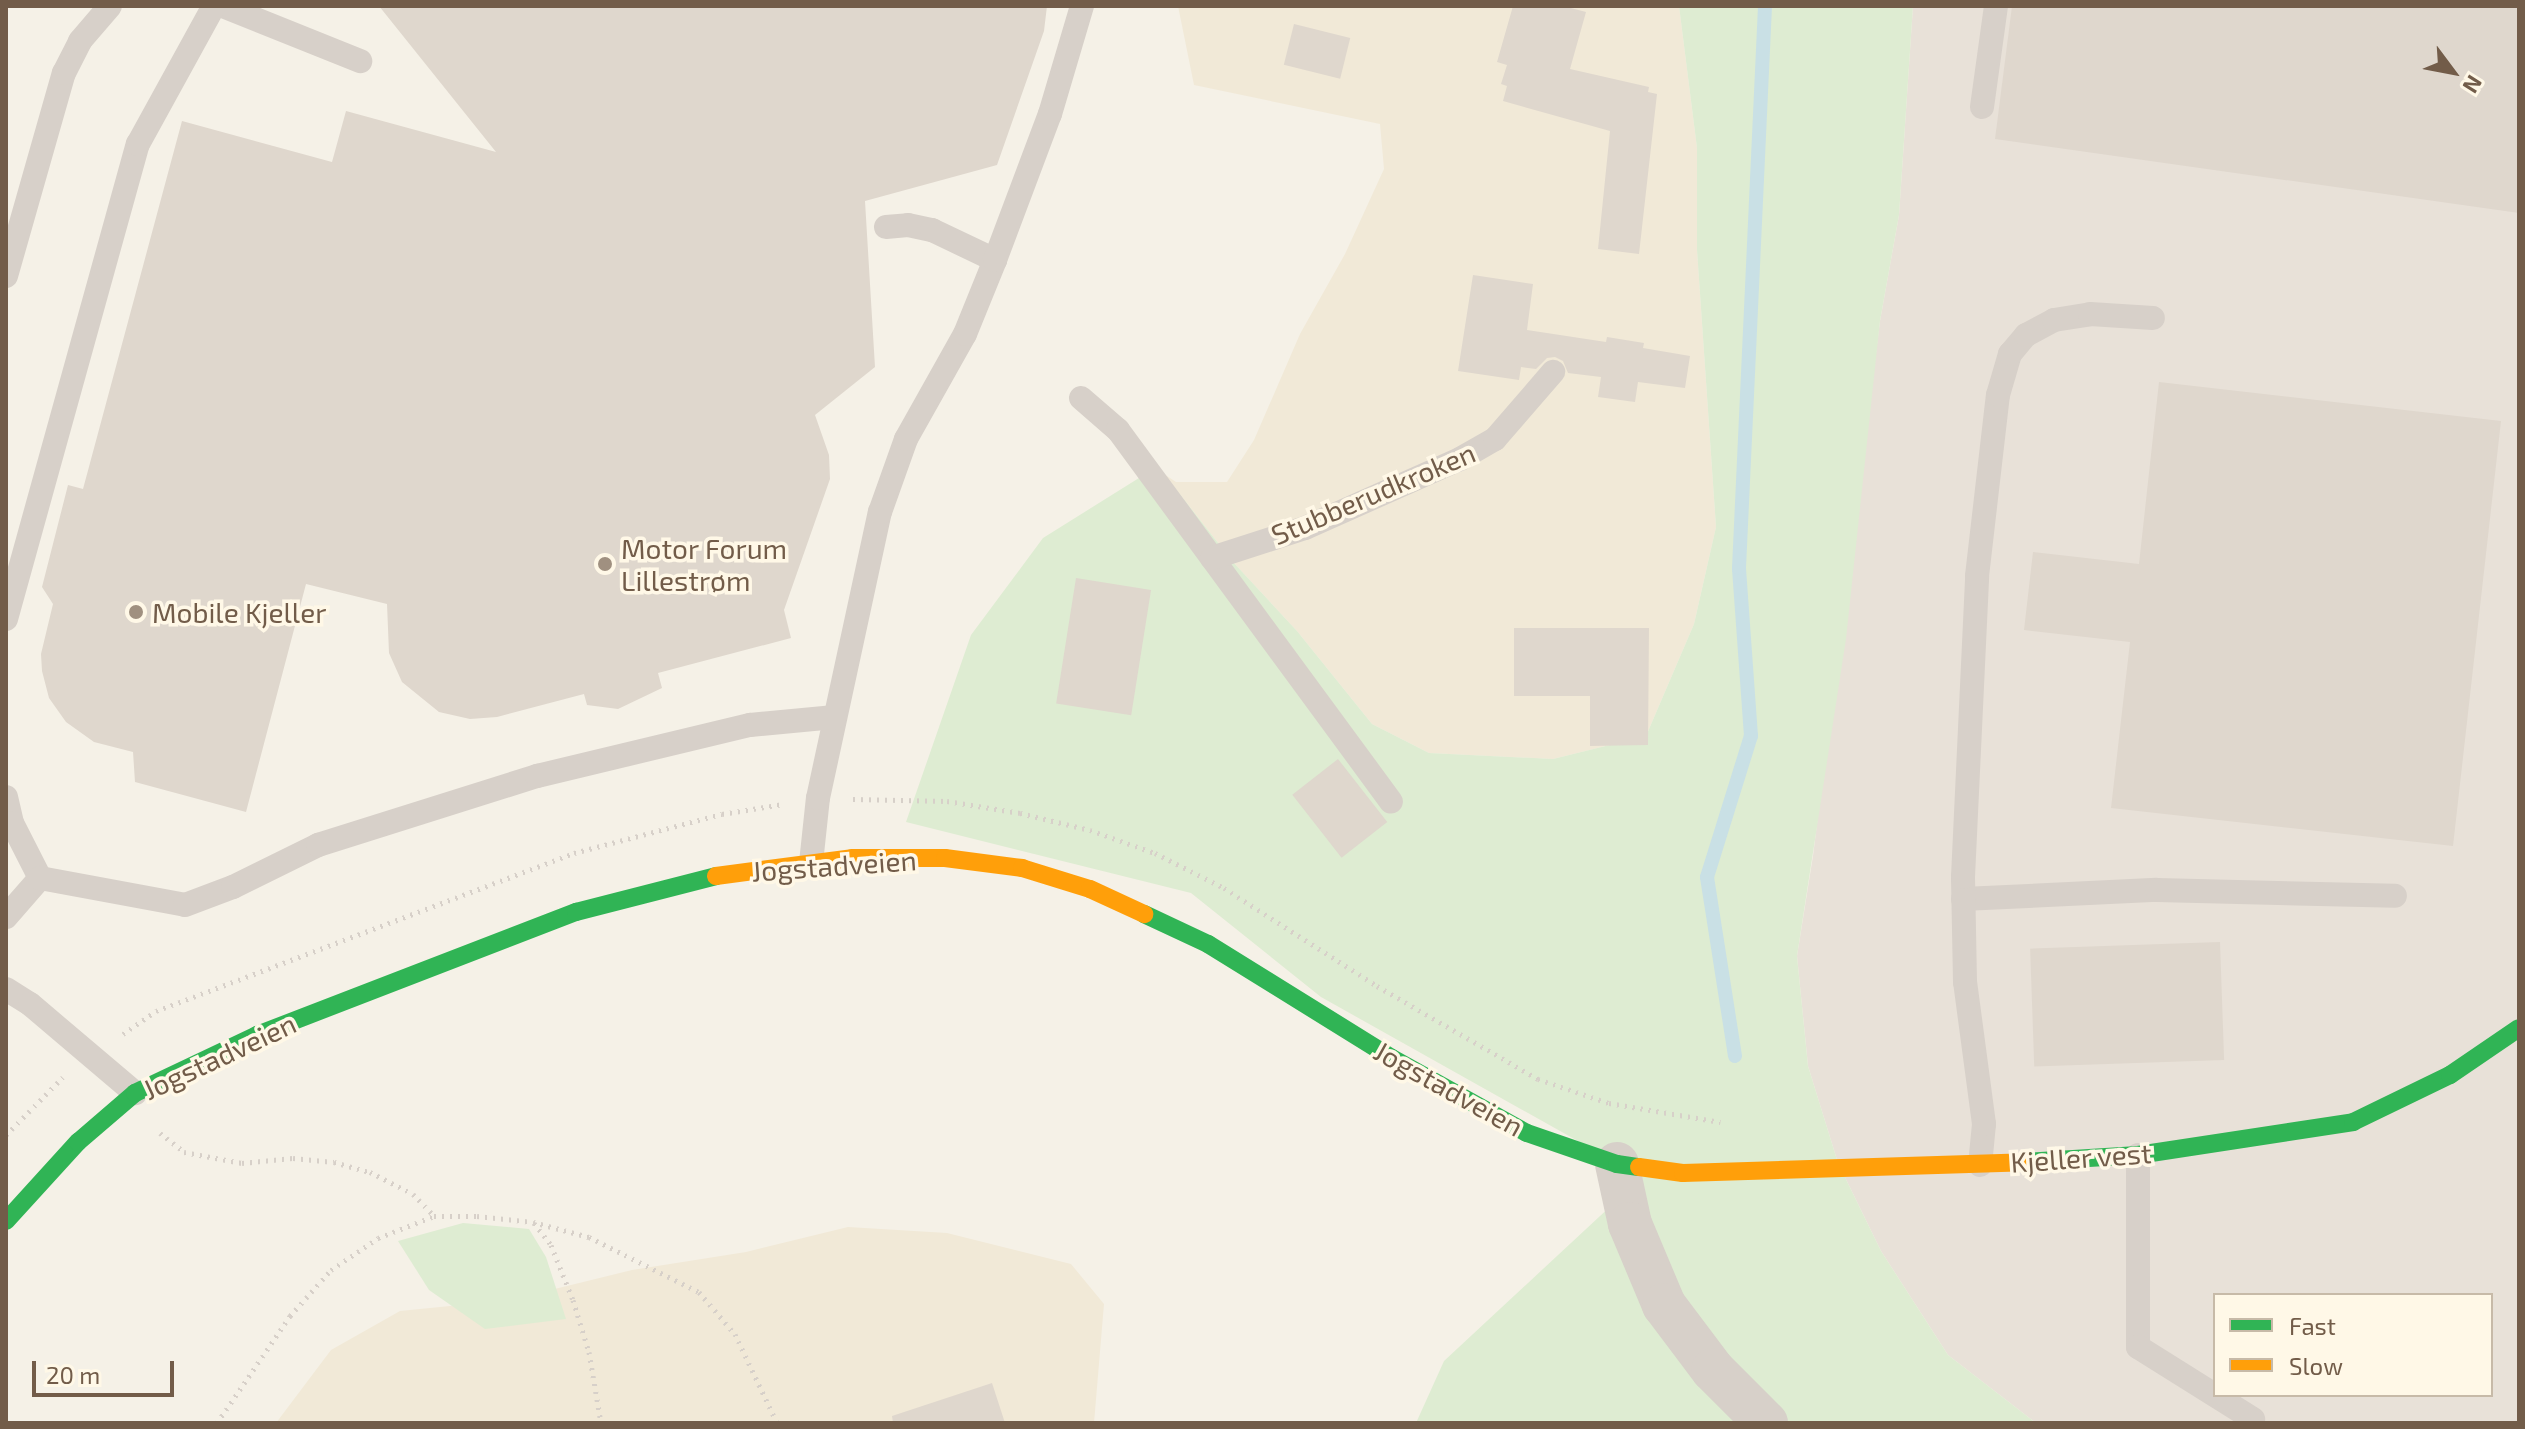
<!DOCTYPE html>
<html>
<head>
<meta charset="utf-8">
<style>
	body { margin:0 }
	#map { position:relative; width:2525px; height:1429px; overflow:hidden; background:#f5f1e7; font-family:"Exo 2",sans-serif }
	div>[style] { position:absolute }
	.residential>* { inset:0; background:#f1e9d7 }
	.industrial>* { inset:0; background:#e8e1d8 }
	.green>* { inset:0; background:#deecd2 }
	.stream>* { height:14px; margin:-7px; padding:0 7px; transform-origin:7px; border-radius:7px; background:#c9e0e5 }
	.building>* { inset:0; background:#dfd7cd; transform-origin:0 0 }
	.path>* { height:5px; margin-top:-2.5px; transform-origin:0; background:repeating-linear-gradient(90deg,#d7d0c9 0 2px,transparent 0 8px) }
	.lane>* { height:24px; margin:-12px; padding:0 12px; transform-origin:12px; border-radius:12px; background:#d7d0c9 }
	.street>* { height:44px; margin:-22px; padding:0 22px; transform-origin:22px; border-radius:22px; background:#d7d0c9 }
	.fast>* { height:18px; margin:-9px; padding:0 9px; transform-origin:9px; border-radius:9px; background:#30b455 }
	.slow>* { height:18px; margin:-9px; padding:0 9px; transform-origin:9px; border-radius:9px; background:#ff9f0a }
	.dots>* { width:22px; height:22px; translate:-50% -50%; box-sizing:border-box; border:4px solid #fff8e7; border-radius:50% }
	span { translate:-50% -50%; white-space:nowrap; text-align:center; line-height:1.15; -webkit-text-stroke:7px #fff8e7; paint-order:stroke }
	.street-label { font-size:28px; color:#725c49 }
	.poi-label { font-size:28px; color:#725c49 }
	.left { translate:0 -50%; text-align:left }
	.frame { position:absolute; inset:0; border:8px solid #725c49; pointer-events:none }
	.legend { position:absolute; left:2213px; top:1293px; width:280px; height:104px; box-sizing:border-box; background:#fff8e7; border:2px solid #c7baa8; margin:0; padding:10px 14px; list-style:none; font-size:24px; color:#725c49 }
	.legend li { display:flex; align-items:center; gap:16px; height:40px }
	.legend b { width:40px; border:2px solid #c7baa8 }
	.north { position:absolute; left:2413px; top:32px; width:80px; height:80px; -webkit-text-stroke:6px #fff8e7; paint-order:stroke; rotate:122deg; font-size:22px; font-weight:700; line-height:32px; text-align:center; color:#725c49 }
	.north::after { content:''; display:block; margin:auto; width:28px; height:36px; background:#725c49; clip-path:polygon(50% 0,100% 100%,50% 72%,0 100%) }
	.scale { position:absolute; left:32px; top:1361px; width:142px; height:36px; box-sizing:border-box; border:4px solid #725c49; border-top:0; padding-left:10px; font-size:24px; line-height:28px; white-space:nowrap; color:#725c49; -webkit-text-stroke:6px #fff8e7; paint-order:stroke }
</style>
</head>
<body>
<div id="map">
	<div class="residential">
		<div style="clip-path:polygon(1178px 6px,1679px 6px,1697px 148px,1697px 250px,1716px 527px,1694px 624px,1646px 736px,1553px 759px,1429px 753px,1372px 724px,1297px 631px,1233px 562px,1164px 474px,1176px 482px,1227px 482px,1254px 440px,1300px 334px,1345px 254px,1384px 169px,1380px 124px,1194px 85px)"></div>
		<div style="clip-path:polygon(848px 1227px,947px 1233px,1071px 1264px,1104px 1304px,1094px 1423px,276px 1423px,331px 1350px,400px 1311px,510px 1300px,632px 1270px,746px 1252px)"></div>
	</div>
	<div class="industrial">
		<div style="clip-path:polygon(evenodd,1913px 6px,2519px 6px,2519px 1423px,2036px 1423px,1948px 1355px,1881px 1251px,1838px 1163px,1808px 1066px,1797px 956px,1813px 856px,1880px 321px,1899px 215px,1913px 6px,2215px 1295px,2491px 1295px,2491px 1395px,2215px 1395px,2215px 1295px)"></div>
	</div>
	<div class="green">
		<div style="clip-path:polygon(1679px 6px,1913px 6px,1899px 215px,1880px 321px,1846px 639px,1797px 956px,1808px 1066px,1838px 1163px,1881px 1251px,1948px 1355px,2036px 1423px,1416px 1423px,1444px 1361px,1642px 1177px,1321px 997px,1191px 893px,906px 822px,971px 635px,1043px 538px,1147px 473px,1164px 474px,1233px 562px,1297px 631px,1372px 724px,1429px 753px,1553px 759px,1646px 736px,1694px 624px,1716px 527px,1697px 250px,1697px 148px)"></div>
		<div style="clip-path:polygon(463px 1223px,529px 1229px,546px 1257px,566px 1319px,485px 1329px,429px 1290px,398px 1241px)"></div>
	</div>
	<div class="stream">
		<div style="left:1735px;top:1056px;width:181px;rotate:-98.9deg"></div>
		<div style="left:1707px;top:877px;width:148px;rotate:-72.7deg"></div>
		<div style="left:1751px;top:736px;width:168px;rotate:-94.1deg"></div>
		<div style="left:1739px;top:568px;width:563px;rotate:-87.35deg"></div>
	</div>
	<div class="building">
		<div style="clip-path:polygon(379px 6px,1047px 6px,1044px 31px,997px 165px,865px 201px,875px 367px,815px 415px,829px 455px,830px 479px,784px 610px,791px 638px,658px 673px,662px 688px,618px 709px,587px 705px,584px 694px,497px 717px,470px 719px,439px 712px,402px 682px,389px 653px,387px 604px,306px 584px,246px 812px,135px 782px,133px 752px,94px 742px,66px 722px,49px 698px,42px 671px,41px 654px,53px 604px,42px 587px,68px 485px,83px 489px,182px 121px,332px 162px,346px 111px,496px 152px)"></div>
		<div style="clip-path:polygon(1513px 6px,1563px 6px,1586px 12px,1570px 69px,1649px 87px,1648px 92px,1657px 94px,1639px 254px,1598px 249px,1610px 131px,1503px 101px,1507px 86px,1501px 84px,1507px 65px,1497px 62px)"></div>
		<div style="clip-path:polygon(2012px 6px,2519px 6px,2519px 213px,1995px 139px)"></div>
		<div style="left:1294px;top:24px;width:58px;height:42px;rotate:14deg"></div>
		<div style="clip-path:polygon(1473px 275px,1533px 284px,1527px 330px,1606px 342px,1607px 337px,1644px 343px,1643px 348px,1690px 356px,1685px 388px,1638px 382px,1635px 402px,1598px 397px,1601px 377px,1568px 373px,1563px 361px,1555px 357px,1547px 358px,1536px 369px,1521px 367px,1519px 380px,1458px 371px)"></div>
		<div style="clip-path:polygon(2159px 382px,2501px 421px,2453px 846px,2111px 808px,2130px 642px,2024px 630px,2033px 552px,2139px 564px)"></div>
		<div style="left:1076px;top:578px;width:76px;height:127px;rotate:9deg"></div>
		<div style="clip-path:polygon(1514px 628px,1649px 628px,1648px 745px,1590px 746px,1590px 696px,1514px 696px)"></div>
		<div style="left:1338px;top:759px;width:80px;height:58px;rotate:52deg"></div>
		<div style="left:2220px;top:942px;width:118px;height:190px;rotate:88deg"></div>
		<div style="clip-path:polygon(992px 1383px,1005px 1423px,893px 1423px,892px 1416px)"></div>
	</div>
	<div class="path">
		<div style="left:853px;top:799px;width:94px;rotate:1.2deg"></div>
		<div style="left:947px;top:801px;width:74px;rotate:9.3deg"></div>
		<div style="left:1020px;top:813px;width:72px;rotate:13.7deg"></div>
		<div style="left:1090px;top:830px;width:69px;rotate:19.5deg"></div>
		<div style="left:1155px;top:853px;width:77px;rotate:26.9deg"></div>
		<div style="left:1224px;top:888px;width:182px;rotate:32.6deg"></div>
		<div style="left:1377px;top:986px;width:186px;rotate:30deg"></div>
		<div style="left:1538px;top:1079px;width:75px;rotate:18.7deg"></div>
		<div style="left:1609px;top:1103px;width:113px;rotate:9.7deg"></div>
		<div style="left:123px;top:1034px;width:40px;rotate:-34.9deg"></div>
		<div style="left:156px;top:1011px;width:447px;rotate:-20.7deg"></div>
		<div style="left:574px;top:853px;width:153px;rotate:-14.8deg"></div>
		<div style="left:722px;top:814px;width:62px;rotate:-9.3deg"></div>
		<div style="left:160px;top:1133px;width:31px;rotate:38deg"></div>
		<div style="left:184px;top:1152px;width:59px;rotate:10.7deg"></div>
		<div style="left:242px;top:1163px;width:51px;rotate:-5.6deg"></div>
		<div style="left:293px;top:1158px;width:41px;rotate:5.6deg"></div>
		<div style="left:334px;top:1162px;width:37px;rotate:16deg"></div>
		<div style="left:370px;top:1172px;width:48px;rotate:27.1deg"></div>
		<div style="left:413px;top:1194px;width:30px;rotate:46deg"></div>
		<div style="left:6px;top:1135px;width:81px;rotate:-45.5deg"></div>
		<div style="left:534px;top:1223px;width:28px;rotate:52deg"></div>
		<div style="left:551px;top:1245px;width:59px;rotate:68.2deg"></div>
		<div style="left:573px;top:1300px;width:54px;rotate:72.9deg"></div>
		<div style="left:589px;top:1352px;width:72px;rotate:80.4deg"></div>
		<div style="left:217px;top:1423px;width:130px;rotate:-55.7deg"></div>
		<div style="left:290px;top:1316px;width:62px;rotate:-48.3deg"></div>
		<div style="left:331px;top:1270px;width:57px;rotate:-34.2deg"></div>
		<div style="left:378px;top:1238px;width:60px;rotate:-21.4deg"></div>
		<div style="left:434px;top:1216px;width:43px"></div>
		<div style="left:477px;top:1216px;width:56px;rotate:6.1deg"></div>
		<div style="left:533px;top:1222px;width:58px;rotate:15deg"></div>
		<div style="left:589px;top:1237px;width:123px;rotate:26.6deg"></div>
		<div style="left:699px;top:1292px;width:55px;rotate:49.4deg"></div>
		<div style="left:735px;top:1334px;width:98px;rotate:64.7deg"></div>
	</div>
	<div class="lane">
		<div style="left:223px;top:6px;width:148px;rotate:21.9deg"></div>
		<div style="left:1982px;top:107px;width:102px;rotate:-82.1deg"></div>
		<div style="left:886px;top:227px;width:22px;rotate:-5deg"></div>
		<div style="left:908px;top:225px;width:25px;rotate:12deg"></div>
		<div style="left:932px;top:230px;width:70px;rotate:25.5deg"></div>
		<div style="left:6px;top:276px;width:211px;rotate:-74.1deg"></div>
		<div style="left:64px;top:73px;width:36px;rotate:-63deg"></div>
		<div style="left:80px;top:41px;width:46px;rotate:-49.4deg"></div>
		<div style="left:1081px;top:398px;width:49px;rotate:40.9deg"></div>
		<div style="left:1118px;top:430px;width:461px;rotate:53.7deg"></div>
		<div style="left:1212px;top:558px;width:98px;rotate:-17.9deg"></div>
		<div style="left:1305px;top:528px;width:170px;rotate:-24deg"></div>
		<div style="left:1460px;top:459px;width:40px;rotate:-29.7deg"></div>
		<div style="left:1495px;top:439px;width:89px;rotate:-49.1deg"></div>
		<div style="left:6px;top:619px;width:493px;rotate:-74.5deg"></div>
		<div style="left:138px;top:144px;width:158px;rotate:-61.2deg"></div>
		<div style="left:6px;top:797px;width:27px;rotate:77deg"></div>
		<div style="left:12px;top:823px;width:62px;rotate:63deg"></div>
		<div style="left:811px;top:863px;width:65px;rotate:-83.9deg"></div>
		<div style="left:818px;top:798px;width:293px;rotate:-77.8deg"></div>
		<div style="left:880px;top:512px;width:77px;rotate:-70.4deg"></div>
		<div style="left:906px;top:439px;width:120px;rotate:-60.7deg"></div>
		<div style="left:965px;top:334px;width:80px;rotate:-67.9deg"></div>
		<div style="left:995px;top:260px;width:156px;rotate:-69.4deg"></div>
		<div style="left:1050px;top:114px;width:113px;rotate:-73.5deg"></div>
		<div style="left:1963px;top:899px;width:194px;rotate:-2.7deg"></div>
		<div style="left:2157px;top:890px;width:238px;rotate:1.4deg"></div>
		<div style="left:6px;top:917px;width:52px;rotate:-48.9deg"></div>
		<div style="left:40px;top:878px;width:147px;rotate:10.5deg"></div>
		<div style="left:185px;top:905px;width:51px;rotate:-20.6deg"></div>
		<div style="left:233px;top:887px;width:95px;rotate:-26.3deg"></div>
		<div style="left:318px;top:845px;width:230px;rotate:-17.5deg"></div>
		<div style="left:537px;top:776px;width:219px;rotate:-13.5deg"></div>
		<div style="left:750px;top:725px;width:85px;rotate:-5.4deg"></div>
		<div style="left:6px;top:989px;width:28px;rotate:32deg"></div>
		<div style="left:30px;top:1004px;width:138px;rotate:40.3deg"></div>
		<div style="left:2138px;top:1155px;width:192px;rotate:90deg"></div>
		<div style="left:2138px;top:1347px;width:136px;rotate:32.1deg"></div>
		<div style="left:1980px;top:1165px;width:41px;rotate:-84.4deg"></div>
		<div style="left:1984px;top:1124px;width:143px;rotate:-97.6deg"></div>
		<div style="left:1965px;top:982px;width:105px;rotate:-91.1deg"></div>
		<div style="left:1963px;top:877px;width:301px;rotate:-87.3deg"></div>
		<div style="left:1977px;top:576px;width:182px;rotate:-83.4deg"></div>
		<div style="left:1998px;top:395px;width:43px;rotate:-73.7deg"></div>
		<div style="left:2010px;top:354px;width:25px;rotate:-50deg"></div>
		<div style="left:2026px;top:335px;width:32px;rotate:-28deg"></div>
		<div style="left:2054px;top:320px;width:36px;rotate:-9deg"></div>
		<div style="left:2090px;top:314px;width:63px;rotate:3.6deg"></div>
	</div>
	<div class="street">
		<div style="left:1617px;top:1164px;width:61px;rotate:77.8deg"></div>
		<div style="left:1630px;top:1224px;width:88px;rotate:67.2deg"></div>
		<div style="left:1664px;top:1305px;width:81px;rotate:53deg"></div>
		<div style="left:1713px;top:1370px;width:75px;rotate:45deg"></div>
	</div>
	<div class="fast">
		<div style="left:1144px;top:914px;width:71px;rotate:25.1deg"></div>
		<div style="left:1208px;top:944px;width:216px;rotate:31.8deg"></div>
		<div style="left:1392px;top:1058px;width:154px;rotate:29.1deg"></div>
		<div style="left:1527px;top:1133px;width:95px;rotate:19deg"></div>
		<div style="left:1617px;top:1164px;width:22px;rotate:8deg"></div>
		<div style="left:2025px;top:1162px;width:113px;rotate:-3.5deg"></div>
		<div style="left:2138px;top:1155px;width:218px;rotate:-8.7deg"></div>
		<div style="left:2353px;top:1122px;width:108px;rotate:-25.9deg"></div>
		<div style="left:2450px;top:1075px;width:83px;rotate:-34.3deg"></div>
		<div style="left:6px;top:1221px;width:107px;rotate:-47.7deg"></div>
		<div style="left:78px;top:1142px;width:75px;rotate:-40.7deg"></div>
		<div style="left:135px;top:1093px;width:135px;rotate:-25.4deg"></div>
		<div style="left:257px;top:1035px;width:342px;rotate:-21.1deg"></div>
		<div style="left:576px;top:912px;width:145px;rotate:-14.4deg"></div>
	</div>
	<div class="slow">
		<div style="left:716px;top:876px;width:137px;rotate:-7.5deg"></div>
		<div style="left:852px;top:858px;width:93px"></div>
		<div style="left:945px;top:858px;width:78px;rotate:7.4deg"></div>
		<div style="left:1022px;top:868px;width:71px;rotate:17.2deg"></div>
		<div style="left:1090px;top:889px;width:60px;rotate:24.8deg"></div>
		<div style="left:1639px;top:1167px;width:44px;rotate:7.8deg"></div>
		<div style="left:1683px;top:1173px;width:342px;rotate:-1.8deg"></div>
	</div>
	<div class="dots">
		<div style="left:605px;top:564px;background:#a09080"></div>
		<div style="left:136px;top:612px;background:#a09080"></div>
	</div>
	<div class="street-label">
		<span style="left:1373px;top:493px;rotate:-23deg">Stubberudkroken</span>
		<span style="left:834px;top:865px;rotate:-4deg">Jogstadveien</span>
		<span style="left:219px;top:1056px;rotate:-25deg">Jogstadveien</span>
		<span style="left:1449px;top:1088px;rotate:29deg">Jogstadveien</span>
		<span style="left:2081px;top:1157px;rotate:-4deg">Kjeller vest</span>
	</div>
	<div class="poi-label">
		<span class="left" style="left:621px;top:564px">Motor Forum<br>Lillestrøm</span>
		<span class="left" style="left:152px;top:612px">Mobile Kjeller</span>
	</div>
	<div class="frame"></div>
	<ul class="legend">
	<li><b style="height:10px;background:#30b455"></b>Fast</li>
	<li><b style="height:10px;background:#ff9f0a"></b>Slow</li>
	</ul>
	<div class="north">N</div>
	<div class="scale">20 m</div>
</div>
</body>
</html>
